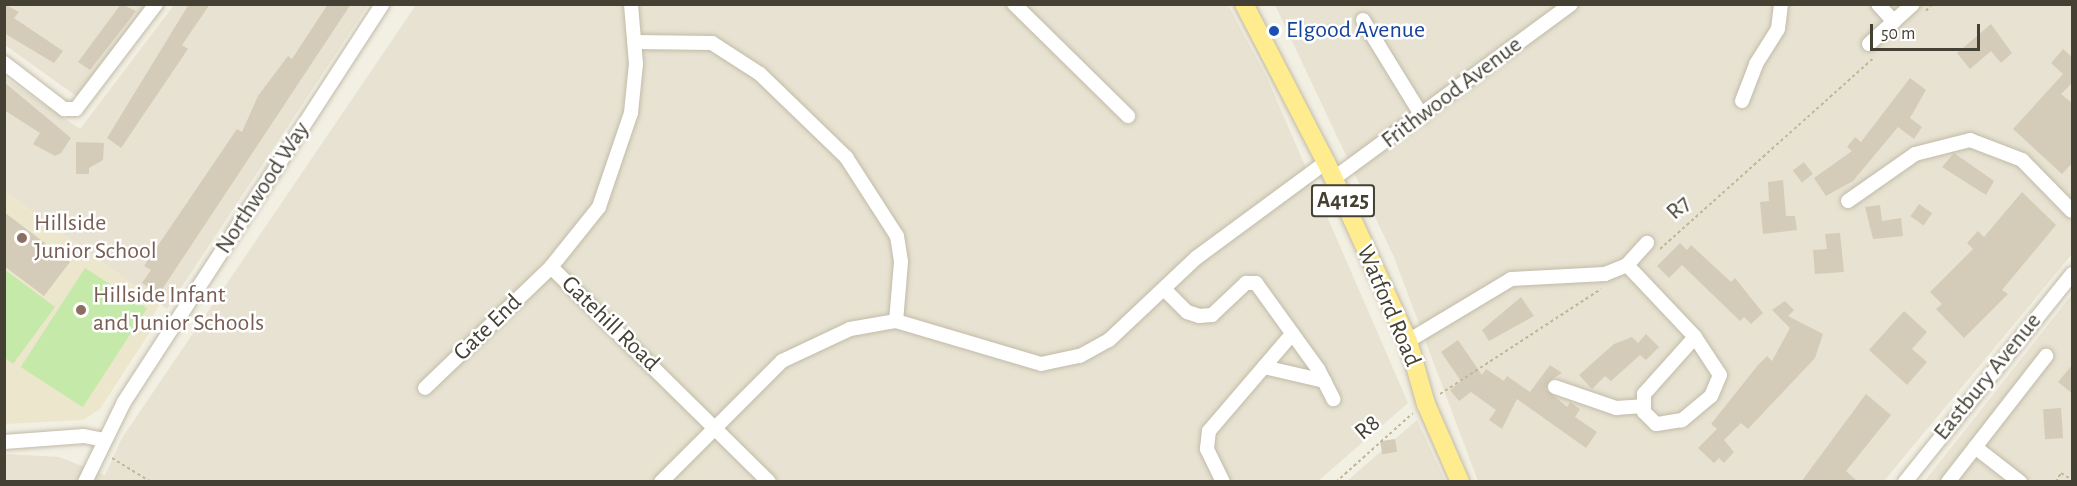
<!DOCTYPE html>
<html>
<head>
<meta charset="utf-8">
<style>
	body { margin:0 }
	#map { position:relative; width:2077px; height:486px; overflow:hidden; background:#f2efe3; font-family:"Alegreya Sans",sans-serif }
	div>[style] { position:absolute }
	.residential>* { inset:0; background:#e7e2d1 }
	.education>* { inset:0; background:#ece7cc }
	.green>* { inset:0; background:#c5e9a9; transform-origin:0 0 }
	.building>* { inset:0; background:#d4ccb8; transform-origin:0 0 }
	.path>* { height:2px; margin-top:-1px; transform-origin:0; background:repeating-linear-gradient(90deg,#c0b696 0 3px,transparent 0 6px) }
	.roads { filter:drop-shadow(0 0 2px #c1bba8) drop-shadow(0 0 2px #c1bba8) }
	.minor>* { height:14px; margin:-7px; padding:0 7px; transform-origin:7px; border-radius:7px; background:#fff }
	.major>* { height:18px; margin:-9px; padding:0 9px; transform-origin:9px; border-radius:9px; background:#ffec8f }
	.dots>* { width:16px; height:16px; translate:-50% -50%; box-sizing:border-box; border:3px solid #fff; border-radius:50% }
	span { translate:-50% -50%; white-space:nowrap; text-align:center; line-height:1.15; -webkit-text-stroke:5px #fff; paint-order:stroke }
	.shield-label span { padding:2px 4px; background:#fff; border:2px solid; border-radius:4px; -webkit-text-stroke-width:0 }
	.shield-label { font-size:22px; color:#444033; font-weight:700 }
	.transit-label { font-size:24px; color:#164399 }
	.left { translate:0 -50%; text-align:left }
	.street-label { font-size:24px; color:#444033 }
	.education-label { font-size:24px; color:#785e54 }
	.frame { position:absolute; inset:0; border:6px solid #444033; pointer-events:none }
	.scale { position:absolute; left:1870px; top:24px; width:110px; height:27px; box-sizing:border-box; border:3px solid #444033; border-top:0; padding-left:8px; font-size:18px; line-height:21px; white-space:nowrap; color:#444033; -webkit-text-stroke:4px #fff; paint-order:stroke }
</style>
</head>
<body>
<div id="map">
	<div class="residential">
		<div style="clip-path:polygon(5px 5px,150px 5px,79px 98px,5px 45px)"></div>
		<div style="clip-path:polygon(174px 5px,368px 5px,167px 309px,5px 192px,4px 77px,80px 129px)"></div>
		<div style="clip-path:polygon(416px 5px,1228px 5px,1267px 78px,1408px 403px,1318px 481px,5px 482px,5px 454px,59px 457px,105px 475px,122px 438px)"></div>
		<div style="clip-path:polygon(1275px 5px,2072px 5px,2072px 254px,1884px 481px,1478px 481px,1394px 257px)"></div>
		<div style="clip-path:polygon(2072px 294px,2072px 481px,1924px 482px,2044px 330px)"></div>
		<div style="clip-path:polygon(1417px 420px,1445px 481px,1346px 482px)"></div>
	</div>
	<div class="education">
		<div style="clip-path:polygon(5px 192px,160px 304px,149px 322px,150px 332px,100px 409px,83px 420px,5px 424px)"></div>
	</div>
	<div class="green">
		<div style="left:85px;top:268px;width:74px;height:118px;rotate:33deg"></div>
		<div style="clip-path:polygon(4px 269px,55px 307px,13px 364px,5px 358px)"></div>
	</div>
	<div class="building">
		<div style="clip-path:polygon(4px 4px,19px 12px,14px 18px,63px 51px,54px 63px,4px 33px)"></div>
		<div style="clip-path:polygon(121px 4px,136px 11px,90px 70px,78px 62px)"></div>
		<div style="clip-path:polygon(189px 4px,210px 4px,182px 45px,188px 49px,121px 148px,107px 138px)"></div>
		<div style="clip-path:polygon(328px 4px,351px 4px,159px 294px,142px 283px,151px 270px,144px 266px,237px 129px,242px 132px,258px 96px,288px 56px,292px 59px)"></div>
		<div style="clip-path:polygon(1991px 24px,2012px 53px,2001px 63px,1991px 51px,1970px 69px,1957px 53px)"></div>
		<div style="clip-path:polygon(2063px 49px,2073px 58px,2073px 82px,2061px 94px,2073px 104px,2073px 162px,2062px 174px,2013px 129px,2063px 74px,2051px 63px)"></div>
		<div style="clip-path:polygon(1910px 78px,1926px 90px,1910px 118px,1922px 127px,1914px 139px,1898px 127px,1853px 181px,1826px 196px,1814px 178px,1852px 151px,1847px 147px,1855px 137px,1861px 142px)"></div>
		<div style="clip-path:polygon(4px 82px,71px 138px,61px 153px,55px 156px,33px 144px,40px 133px,4px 110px)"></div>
		<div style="clip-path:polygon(76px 142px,104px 143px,103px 160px,89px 168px,89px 174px,76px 174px)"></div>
		<div style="clip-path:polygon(1954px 153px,1994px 181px,1986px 195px,1942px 167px)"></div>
		<div style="left:1804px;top:162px;width:15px;height:14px;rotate:53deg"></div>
		<div style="clip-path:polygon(1783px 180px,1786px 216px,1795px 216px,1797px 230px,1763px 234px,1760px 202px,1769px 201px,1768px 182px)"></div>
		<div style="clip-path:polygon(2022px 192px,2056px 225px,2002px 290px,2008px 294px,1964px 338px,1936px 309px,1942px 304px,1930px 292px,1973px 249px,1967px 243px,1978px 231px,1984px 237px)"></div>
		<div style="left:1919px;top:204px;width:16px;height:15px;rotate:35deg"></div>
		<div style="clip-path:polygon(1880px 205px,1882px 221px,1901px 218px,1903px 236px,1873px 239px,1865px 207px)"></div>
		<div style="clip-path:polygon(4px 212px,70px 262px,44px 296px,4px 266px)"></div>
		<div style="clip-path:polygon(1840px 233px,1844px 272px,1815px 274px,1813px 250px,1827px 249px,1825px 234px)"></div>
		<div style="clip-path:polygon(1680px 243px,1687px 250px,1691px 245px,1731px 282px,1735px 278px,1763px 313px,1751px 324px,1744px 317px,1740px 321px,1682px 265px,1669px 278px,1657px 266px)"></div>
		<div style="clip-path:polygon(1521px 297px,1534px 316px,1489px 341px,1482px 330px)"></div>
		<div style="clip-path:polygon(1785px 301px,1794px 310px,1788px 316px,1823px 334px,1815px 358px,1748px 429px,1741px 423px,1724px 440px,1734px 452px,1724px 463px,1719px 458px,1714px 463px,1698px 448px,1717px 429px,1711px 424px,1758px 365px,1767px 356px,1772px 361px,1790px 328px,1772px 310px)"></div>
		<div style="clip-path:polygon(1904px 311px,1927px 332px,1912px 349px,1927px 362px,1907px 385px,1869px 350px)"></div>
		<div style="clip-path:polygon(1646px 334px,1659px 347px,1646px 360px,1640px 355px,1611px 381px,1605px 376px,1592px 389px,1579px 375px,1614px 344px,1632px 337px,1638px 343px)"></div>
		<div style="clip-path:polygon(1458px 340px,1482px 375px,1486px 369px,1504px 381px,1507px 376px,1530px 392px,1550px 365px,1562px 373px,1549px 381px,1546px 389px,1567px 407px,1570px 402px,1580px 409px,1575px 417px,1597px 432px,1586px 448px,1517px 399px,1502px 429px,1489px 420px,1496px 410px,1471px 392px,1459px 401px,1450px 390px,1461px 381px,1441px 352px)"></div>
		<div style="clip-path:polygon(2073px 364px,2073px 394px,2058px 382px)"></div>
		<div style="clip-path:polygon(1866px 394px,1891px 415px,1846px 471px,1858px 482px,1801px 482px)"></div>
		<div style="left:2061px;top:408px;width:30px;height:18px;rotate:86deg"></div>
		<div style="left:1395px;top:439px;width:13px;height:15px;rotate:81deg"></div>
	</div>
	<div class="path">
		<div style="left:1926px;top:11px;width:9px;rotate:-49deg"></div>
		<div style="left:1660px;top:249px;width:288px;rotate:-41.8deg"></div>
		<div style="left:1440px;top:394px;width:192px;rotate:-33.1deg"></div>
		<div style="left:112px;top:458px;width:46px;rotate:31.6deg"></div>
		<div style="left:1336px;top:482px;width:103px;rotate:-41.9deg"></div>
		<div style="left:2056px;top:482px;width:10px;rotate:-61deg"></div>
		<div style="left:2061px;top:473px;width:13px;rotate:32deg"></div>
	</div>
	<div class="roads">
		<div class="minor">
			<div style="left:1014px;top:4px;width:160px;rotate:44.5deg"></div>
			<div style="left:1878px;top:4px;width:24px;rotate:48deg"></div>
			<div style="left:1363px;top:20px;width:113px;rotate:58.4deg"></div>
			<div style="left:635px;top:42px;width:77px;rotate:0.7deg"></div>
			<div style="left:712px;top:43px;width:57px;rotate:32.9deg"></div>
			<div style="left:760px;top:74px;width:120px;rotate:44deg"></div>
			<div style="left:846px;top:157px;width:94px;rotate:57.2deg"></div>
			<div style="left:897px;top:236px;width:26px;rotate:81deg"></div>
			<div style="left:901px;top:262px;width:59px;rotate:94.8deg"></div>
			<div style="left:1869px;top:44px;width:59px;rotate:-42.3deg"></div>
			<div style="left:4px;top:63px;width:76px;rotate:37.5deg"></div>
			<div style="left:64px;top:109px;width:12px"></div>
			<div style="left:76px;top:109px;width:132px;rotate:-52.7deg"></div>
			<div style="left:1742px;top:101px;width:40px;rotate:-69deg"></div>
			<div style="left:1756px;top:64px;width:41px;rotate:-57.8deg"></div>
			<div style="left:1778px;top:29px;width:25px;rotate:-83deg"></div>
			<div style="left:1333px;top:179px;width:295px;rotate:-36.3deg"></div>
			<div style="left:1848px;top:201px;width:82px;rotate:-35deg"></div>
			<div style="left:1915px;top:154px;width:57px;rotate:-14.3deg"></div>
			<div style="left:1970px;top:140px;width:56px;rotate:21deg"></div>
			<div style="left:2022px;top:160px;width:71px;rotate:45.6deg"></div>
			<div style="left:1627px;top:265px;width:99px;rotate:46.6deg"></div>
			<div style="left:1695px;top:337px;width:45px;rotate:56.7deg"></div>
			<div style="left:1720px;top:375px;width:23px;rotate:113deg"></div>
			<div style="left:1711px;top:396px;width:38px;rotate:140deg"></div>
			<div style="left:1682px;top:420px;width:26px;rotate:171deg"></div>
			<div style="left:1656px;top:424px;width:17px;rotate:-135deg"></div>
			<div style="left:1644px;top:412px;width:18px;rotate:-90deg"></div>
			<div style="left:1644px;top:394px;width:76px;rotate:-48.2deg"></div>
			<div style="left:551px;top:267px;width:306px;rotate:44.6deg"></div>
			<div style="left:1165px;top:290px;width:31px;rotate:45deg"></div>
			<div style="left:1187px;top:312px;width:13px;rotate:18deg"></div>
			<div style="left:1199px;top:316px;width:13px;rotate:-4deg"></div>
			<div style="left:1212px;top:315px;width:47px;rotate:-43.3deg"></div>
			<div style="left:1246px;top:283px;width:10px"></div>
			<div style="left:1256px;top:283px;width:106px;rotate:54.2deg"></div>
			<div style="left:1318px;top:369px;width:34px;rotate:63deg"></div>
			<div style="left:1408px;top:341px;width:120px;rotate:-31deg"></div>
			<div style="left:1511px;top:279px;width:94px;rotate:-3deg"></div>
			<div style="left:1605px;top:274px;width:24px;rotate:-22deg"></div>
			<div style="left:1627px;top:265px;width:30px;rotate:-48deg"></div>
			<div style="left:1264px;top:367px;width:62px;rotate:13.1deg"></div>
			<div style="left:1555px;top:387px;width:65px;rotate:19deg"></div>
			<div style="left:1616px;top:408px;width:27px;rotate:-4deg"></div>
			<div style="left:425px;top:388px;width:175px;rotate:-43.8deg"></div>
			<div style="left:551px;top:267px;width:77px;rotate:-51.3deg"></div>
			<div style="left:599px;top:207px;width:99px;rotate:-71.2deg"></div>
			<div style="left:631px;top:113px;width:49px;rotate:-84.2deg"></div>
			<div style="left:636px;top:64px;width:60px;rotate:-94.8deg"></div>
			<div style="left:4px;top:442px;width:80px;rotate:-4.3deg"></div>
			<div style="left:84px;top:436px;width:20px;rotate:11deg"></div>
			<div style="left:1975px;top:447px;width:57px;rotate:37.9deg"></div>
			<div style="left:85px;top:482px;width:89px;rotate:-64deg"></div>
			<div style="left:124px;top:402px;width:474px;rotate:-57deg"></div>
			<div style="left:661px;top:482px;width:171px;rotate:-45deg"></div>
			<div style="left:782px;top:361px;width:75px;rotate:-25.2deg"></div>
			<div style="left:850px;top:329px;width:47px;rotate:-9.9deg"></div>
			<div style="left:896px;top:321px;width:151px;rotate:16.5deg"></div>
			<div style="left:1041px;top:364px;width:40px;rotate:-12deg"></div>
			<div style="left:1080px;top:356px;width:33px;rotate:-29deg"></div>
			<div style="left:1109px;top:340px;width:120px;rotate:-43.3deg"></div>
			<div style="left:1196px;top:258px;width:162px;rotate:-36.4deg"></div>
			<div style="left:1223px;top:482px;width:37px;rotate:-116deg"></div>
			<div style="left:1207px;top:449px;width:18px;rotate:-84deg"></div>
			<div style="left:1209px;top:431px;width:128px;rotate:-49.4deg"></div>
			<div style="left:1905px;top:482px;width:267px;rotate:-51.2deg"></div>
			<div style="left:1948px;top:482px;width:160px;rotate:-52.1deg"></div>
		</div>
		<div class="major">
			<div style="left:1244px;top:4px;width:178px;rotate:62.6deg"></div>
			<div style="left:1326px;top:162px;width:197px;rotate:65.4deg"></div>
			<div style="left:1408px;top:341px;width:66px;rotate:74.1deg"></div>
			<div style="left:1426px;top:404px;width:85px;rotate:66.4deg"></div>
		</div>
	</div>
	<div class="dots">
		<div style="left:1274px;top:31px;background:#1a4fb4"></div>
		<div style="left:22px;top:238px;background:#8d6e63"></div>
		<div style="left:81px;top:310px;background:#8d6e63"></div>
	</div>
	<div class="shield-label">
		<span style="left:1343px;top:201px">A4125</span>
	</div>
	<div class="transit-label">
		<span class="left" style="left:1286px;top:31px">Elgood Avenue</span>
	</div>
	<div class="street-label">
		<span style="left:1452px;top:93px;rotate:-37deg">Frithwood Avenue</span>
		<span style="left:263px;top:188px;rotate:-57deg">Northwood Way</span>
		<span style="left:1679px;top:208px;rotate:-43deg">R7</span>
		<span style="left:1388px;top:306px;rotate:67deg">Watford Road</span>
		<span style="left:610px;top:324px;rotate:44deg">Gatehill Road</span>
		<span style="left:488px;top:328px;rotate:-44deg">Gate End</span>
		<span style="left:1988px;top:377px;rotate:-51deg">Eastbury Avenue</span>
		<span style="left:1368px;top:428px;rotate:-40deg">R8</span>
	</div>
	<div class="education-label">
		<span class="left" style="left:34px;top:238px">Hillside<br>Junior School</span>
		<span class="left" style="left:93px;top:310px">Hillside Infant<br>and Junior Schools</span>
	</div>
	<div class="frame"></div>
	<div class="scale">50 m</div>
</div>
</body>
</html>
